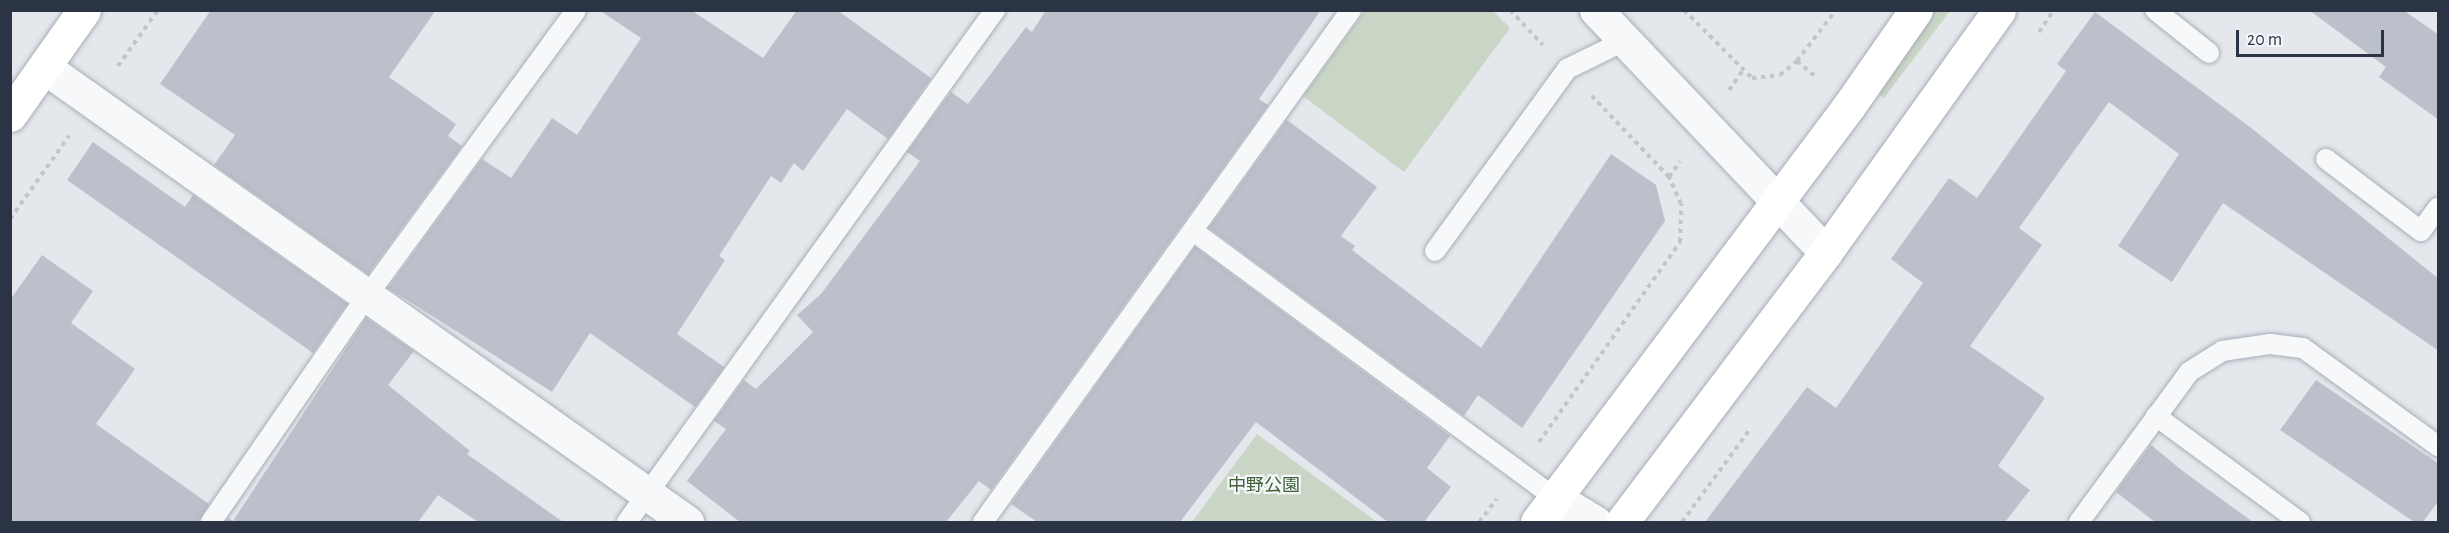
<!DOCTYPE html>
<html>
<head>
<meta charset="utf-8">
<style>
	body { margin:0 }
	#map { position:relative; width:2449px; height:533px; overflow:hidden; background:#e4e7ec; font-family:"Alegreya Sans","Noto Sans JP",sans-serif }
	div>[style] { position:absolute }
	.green>* { inset:0; background:#c9d6c5 }
	.building>* { inset:0; background:#bbc0ca }
	.path>* { height:4px; margin-top:-2px; transform-origin:0; background:repeating-linear-gradient(90deg,#c2c5cb 0 4.5px,transparent 0 9px) }
	.roads { filter:drop-shadow(0 0 2px #a9aeb7) drop-shadow(0 0 2px #a9aeb7) }
	.lane>* { height:20px; margin:-10px; padding:0 10px; transform-origin:10px; border-radius:10px; background:#f7f8fa }
	.street>* { height:33px; margin:-16.5px; padding:0 16.5px; transform-origin:16.5px; border-radius:16.5px; background:#f7f8fa }
	.secondary>* { height:33px; margin:-16.5px; padding:0 16.5px; transform-origin:16.5px; border-radius:16.5px; background:#fff }
	span { translate:-50% -50%; white-space:nowrap; text-align:center; line-height:1.15; -webkit-text-stroke:4.5px #f4f6f9; paint-order:stroke }
	.park-label { font-size:18px; color:#3f6138 }
	.frame { position:absolute; inset:0; border:12px solid #2b3445; pointer-events:none }
	.scale { position:absolute; left:2236px; top:30px; width:148px; height:27px; box-sizing:border-box; border:3px solid #2b3445; border-top:0; padding-left:8px; font-size:18px; line-height:21px; white-space:nowrap; color:#2b3445; -webkit-text-stroke:4px #f4f6f9; paint-order:stroke }
</style>
</head>
<body>
<div id="map">
	<div class="green">
		<div style="clip-path:polygon(1365px 11px,1493px 11px,1510px 28px,1404px 172px,1303px 96px)"></div>
		<div style="clip-path:polygon(1932px 11px,1950px 11px,1884px 98px,1874px 90px)"></div>
		<div style="clip-path:polygon(1257px 434px,1377px 522px,1192px 522px)"></div>
	</div>
	<div class="building">
		<div style="clip-path:polygon(211px 10px,436px 10px,389px 77px,456px 124px,448px 136px,462px 146px,368px 274px,214px 165px,235px 135px,160px 84px)"></div>
		<div style="clip-path:polygon(599px 10px,691px 10px,763px 58px,797px 10px,837px 10px,931px 78px,888px 139px,847px 109px,803px 171px,794px 163px,781px 183px,771px 176px,719px 256px,725px 260px,677px 334px,724px 367px,695px 407px,590px 333px,552px 392px,388px 288px,482px 159px,511px 178px,552px 118px,577px 135px,641px 38px)"></div>
		<div style="clip-path:polygon(1046px 10px,1321px 10px,1259px 99px,1268px 105px,991px 490px,979px 481px,946px 522px,740px 522px,687px 481px,726px 429px,714px 421px,744px 380px,756px 389px,813px 332px,797px 315px,821px 294px,920px 161px,907px 152px,951px 92px,968px 104px,1026px 27px,1032px 32px)"></div>
		<div style="clip-path:polygon(2309px 10px,2403px 10px,2439px 35px,2439px 120px,2379px 77px,2386px 67px)"></div>
		<div style="clip-path:polygon(2095px 12px,2250px 127px,2439px 279px,2439px 351px,2223px 203px,2172px 282px,2118px 246px,2179px 154px,2109px 102px,2019px 228px,2042px 245px,1970px 346px,2045px 398px,1998px 466px,2030px 490px,2005px 522px,1705px 522px,1807px 387px,1836px 408px,1923px 283px,1891px 259px,1949px 178px,1977px 198px,2066px 71px,2057px 64px)"></div>
		<div style="clip-path:polygon(1287px 120px,1377px 187px,1341px 236px,1355px 246px,1352px 250px,1481px 348px,1611px 154px,1656px 185px,1665px 221px,1522px 428px,1478px 395px,1464px 416px,1209px 228px)"></div>
		<div style="clip-path:polygon(93px 142px,185px 207px,193px 195px,347px 304px,313px 353px,67px 180px)"></div>
		<div style="clip-path:polygon(1195px 247px,1450px 436px,1427px 468px,1451px 487px,1424px 522px,1388px 522px,1256px 422px,1180px 522px,1037px 522px,1011px 504px)"></div>
		<div style="clip-path:polygon(42px 255px,93px 291px,71px 323px,135px 369px,96px 424px,209px 504px,199px 522px,10px 522px,10px 300px)"></div>
		<div style="clip-path:polygon(366px 318px,414px 351px,388px 385px,470px 451px,467px 454px,563px 522px,478px 522px,438px 495px,418px 522px,225px 522px,228px 518px,233px 521px)"></div>
		<div style="clip-path:polygon(2316px 380px,2439px 464px,2439px 500px,2423px 522px,2414px 522px,2280px 430px)"></div>
		<div style="clip-path:polygon(2151px 445px,2184px 472px,2253px 522px,2155px 522px,2116px 492px)"></div>
	</div>
	<div class="path">
		<div style="left:1510px;top:10px;width:48px;rotate:46.7deg"></div>
		<div style="left:1684px;top:10px;width:96px;rotate:45deg"></div>
		<div style="left:1752px;top:78px;width:28px;rotate:-6deg"></div>
		<div style="left:1780px;top:75px;width:22px;rotate:-39deg"></div>
		<div style="left:1797px;top:61px;width:64px;rotate:-52.6deg"></div>
		<div style="left:2039px;top:32px;width:27px;rotate:-56deg"></div>
		<div style="left:1797px;top:61px;width:25px;rotate:40deg"></div>
		<div style="left:118px;top:66px;width:69px;rotate:-54.5deg"></div>
		<div style="left:1729px;top:90px;width:24px;rotate:-55deg"></div>
		<div style="left:1669px;top:177px;width:19px;rotate:-55deg"></div>
		<div style="left:10px;top:219px;width:102px;rotate:-54.6deg"></div>
		<div style="left:1539px;top:442px;width:245px;rotate:-54.8deg"></div>
		<div style="left:1680px;top:242px;width:38px;rotate:-88deg"></div>
		<div style="left:1681px;top:204px;width:30px;rotate:-114deg"></div>
		<div style="left:1669px;top:177px;width:112px;rotate:-133.5deg"></div>
		<div style="left:1479px;top:522px;width:29px;rotate:-52deg"></div>
		<div style="left:1682px;top:522px;width:115px;rotate:-53.8deg"></div>
	</div>
	<div class="roads">
		<div class="lane">
			<div style="left:2155px;top:10px;width:69px;rotate:38.5deg"></div>
			<div style="left:2326px;top:159px;width:119px;rotate:37.2deg"></div>
			<div style="left:2421px;top:231px;width:29px;rotate:-54deg"></div>
			<div style="left:1193px;top:231px;width:450px;rotate:36.4deg"></div>
			<div style="left:1435px;top:251px;width:225px;rotate:-54deg"></div>
			<div style="left:1567px;top:69px;width:64px;rotate:-26.2deg"></div>
			<div style="left:2156px;top:416px;width:179px;rotate:36.4deg"></div>
			<div style="left:211px;top:522px;width:275px;rotate:-55.4deg"></div>
			<div style="left:367px;top:296px;width:354px;rotate:-53.8deg"></div>
			<div style="left:627px;top:522px;width:631px;rotate:-54.29deg"></div>
			<div style="left:983px;top:522px;width:631px;rotate:-54.29deg"></div>
			<div style="left:2079px;top:522px;width:186px;rotate:-53.7deg"></div>
			<div style="left:2189px;top:372px;width:39px;rotate:-32deg"></div>
			<div style="left:2222px;top:351px;width:49px;rotate:-8.3deg"></div>
			<div style="left:2270px;top:344px;width:33px;rotate:7deg"></div>
			<div style="left:2303px;top:348px;width:167px;rotate:36deg"></div>
		</div>
		<div class="street">
			<div style="left:1596px;top:10px;width:334px;rotate:46.5deg"></div>
			<div style="left:44px;top:67px;width:788px;rotate:35.28deg"></div>
			<div style="left:1555px;top:498px;width:47px;rotate:31deg"></div>
		</div>
		<div class="secondary">
			<div style="left:10px;top:115px;width:128px;rotate:-54.8deg"></div>
			<div style="left:1537px;top:522px;width:520px;rotate:-53.13deg"></div>
			<div style="left:1849px;top:106px;width:117px;rotate:-55.1deg"></div>
			<div style="left:1622px;top:522px;width:338px;rotate:-52.9deg"></div>
			<div style="left:1826px;top:252px;width:297px;rotate:-54.4deg"></div>
		</div>
	</div>
	<div class="park-label">
		<span style="left:1264px;top:486px">中野公園</span>
	</div>
	<div class="frame"></div>
	<div class="scale">20 m</div>
</div>
</body>
</html>
